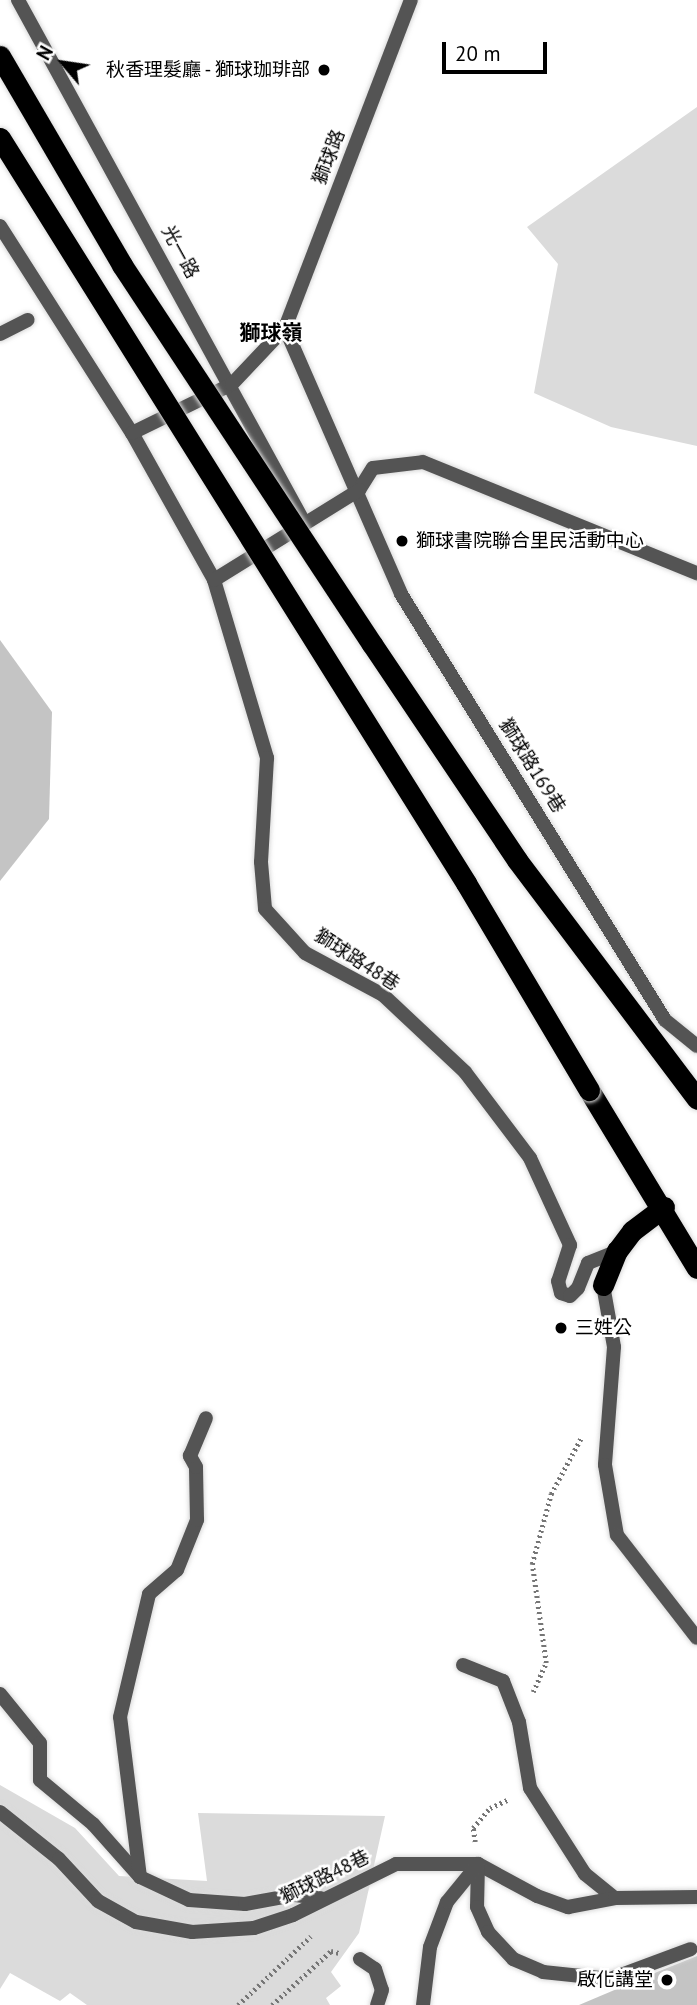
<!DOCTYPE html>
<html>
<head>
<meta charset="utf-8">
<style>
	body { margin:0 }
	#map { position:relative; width:697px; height:2005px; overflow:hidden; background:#fff; font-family:"PT Sans","Noto Sans TC",sans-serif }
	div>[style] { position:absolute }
	.green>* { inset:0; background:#dbdbdb }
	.building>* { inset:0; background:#c4c4c4 }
	.path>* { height:4.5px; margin-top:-2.25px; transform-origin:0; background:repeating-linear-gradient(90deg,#767676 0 2px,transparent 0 5.5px) }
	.roads { filter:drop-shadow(0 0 2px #dbdbdb) drop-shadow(0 0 2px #dbdbdb) }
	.service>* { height:14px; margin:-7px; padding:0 7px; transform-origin:7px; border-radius:7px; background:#545454 }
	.minor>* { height:14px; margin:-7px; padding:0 7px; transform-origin:7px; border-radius:7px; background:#545454 }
	.motorway>* { height:21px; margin:-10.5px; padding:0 10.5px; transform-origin:10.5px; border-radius:10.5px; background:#000 }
	.bridges { filter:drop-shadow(0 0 2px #dbdbdb) drop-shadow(0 0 2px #dbdbdb) }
	.motorway-bridge>* { height:21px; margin:-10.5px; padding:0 10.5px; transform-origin:10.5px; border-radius:10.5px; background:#000 }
	.dots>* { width:19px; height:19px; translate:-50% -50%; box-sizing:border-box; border:4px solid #fff; border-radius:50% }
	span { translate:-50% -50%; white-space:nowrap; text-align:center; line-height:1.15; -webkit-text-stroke:5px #fff; paint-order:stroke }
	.poi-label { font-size:19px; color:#000 }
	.right { translate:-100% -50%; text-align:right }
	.left { translate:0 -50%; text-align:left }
	.street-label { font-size:19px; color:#000 }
	.neighbourhood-label { font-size:21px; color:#000; font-weight:700 }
	.north { position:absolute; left:28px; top:28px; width:70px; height:70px; -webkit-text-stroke:5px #fff; paint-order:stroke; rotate:299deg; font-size:19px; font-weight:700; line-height:28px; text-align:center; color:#000 }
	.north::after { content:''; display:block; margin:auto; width:24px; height:32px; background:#000; clip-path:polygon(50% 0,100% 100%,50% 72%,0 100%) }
	.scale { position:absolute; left:442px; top:42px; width:105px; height:32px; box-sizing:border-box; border:4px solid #000; border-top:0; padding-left:9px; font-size:21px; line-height:24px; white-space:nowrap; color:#000; -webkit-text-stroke:5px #fff; paint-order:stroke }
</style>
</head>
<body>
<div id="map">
	<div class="green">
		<div style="clip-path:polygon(697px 107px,697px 446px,611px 427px,534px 393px,558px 264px,527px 227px)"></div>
		<div style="clip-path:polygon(0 1785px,75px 1828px,119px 1876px,207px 1881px,198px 1813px,385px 1816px,359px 1933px,331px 1972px,341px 1986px,326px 1998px,330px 2005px,87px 2005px,70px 1993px,60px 2001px,10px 1973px,0 1989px)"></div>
	</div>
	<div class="building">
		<div style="clip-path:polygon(0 640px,52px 712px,49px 819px,0 881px)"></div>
		<div style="clip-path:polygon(697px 1956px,697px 2005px,579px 2005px,657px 1972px)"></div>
	</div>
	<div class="path">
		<div style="left:533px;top:1692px;width:32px;rotate:-66deg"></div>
		<div style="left:546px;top:1663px;width:100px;rotate:-98deg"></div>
		<div style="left:532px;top:1564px;width:73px;rotate:-74.8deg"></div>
		<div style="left:551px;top:1494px;width:64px;rotate:-61.8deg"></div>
		<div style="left:475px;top:1842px;width:14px;rotate:-98deg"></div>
		<div style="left:473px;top:1828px;width:26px;rotate:-50deg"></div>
		<div style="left:490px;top:1808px;width:21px;rotate:-25deg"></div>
		<div style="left:238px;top:2005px;width:100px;rotate:-43.4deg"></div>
		<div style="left:272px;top:2005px;width:80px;rotate:-42.5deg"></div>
		<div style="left:331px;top:1951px;width:8px;rotate:14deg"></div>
	</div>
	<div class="roads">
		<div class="service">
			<div style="left:285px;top:328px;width:290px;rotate:66.4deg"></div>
			<div style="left:401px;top:594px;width:501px;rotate:58.21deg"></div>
			<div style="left:665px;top:1020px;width:41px;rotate:39.1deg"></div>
			<div style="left:0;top:334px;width:31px;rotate:-27deg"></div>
			<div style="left:359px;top:490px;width:26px;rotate:-58deg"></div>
			<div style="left:373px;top:468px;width:50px;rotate:-6.8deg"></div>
			<div style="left:423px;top:462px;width:296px;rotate:22.1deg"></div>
			<div style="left:214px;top:580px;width:186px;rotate:73.4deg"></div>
			<div style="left:267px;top:758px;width:104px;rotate:93.3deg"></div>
			<div style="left:261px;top:862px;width:47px;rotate:85.1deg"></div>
			<div style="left:265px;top:909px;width:59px;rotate:47.7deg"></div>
			<div style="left:305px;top:953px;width:89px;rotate:28.3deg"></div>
			<div style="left:383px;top:995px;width:112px;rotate:43.2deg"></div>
			<div style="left:465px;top:1072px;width:108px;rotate:52.9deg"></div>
			<div style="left:530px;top:1158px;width:96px;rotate:65.3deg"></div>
			<div style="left:570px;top:1245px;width:38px;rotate:108deg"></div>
			<div style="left:558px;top:1281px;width:12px;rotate:76deg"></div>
			<div style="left:561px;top:1293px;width:9px;rotate:18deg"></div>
			<div style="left:570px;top:1296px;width:11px;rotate:-45deg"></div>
			<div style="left:578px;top:1288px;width:27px;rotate:-68deg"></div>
			<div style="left:588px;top:1263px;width:31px;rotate:-22deg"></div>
			<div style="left:603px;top:1285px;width:63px;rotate:79.9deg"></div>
			<div style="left:614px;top:1347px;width:118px;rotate:94.4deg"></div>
			<div style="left:605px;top:1465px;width:71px;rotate:80.3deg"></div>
			<div style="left:617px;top:1535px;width:130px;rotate:52.2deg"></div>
			<div style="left:463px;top:1665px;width:43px;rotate:21.8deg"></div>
			<div style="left:503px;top:1681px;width:44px;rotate:68.7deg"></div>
			<div style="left:519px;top:1722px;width:67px;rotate:80.5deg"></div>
			<div style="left:530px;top:1788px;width:102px;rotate:57.4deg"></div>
			<div style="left:585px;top:1874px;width:38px;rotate:39deg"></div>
			<div style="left:0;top:1694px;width:63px;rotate:50.8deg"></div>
			<div style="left:40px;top:1743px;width:37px;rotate:90deg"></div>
			<div style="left:40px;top:1780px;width:69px;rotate:39.7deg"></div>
			<div style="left:93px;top:1824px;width:71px;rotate:48.4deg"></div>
			<div style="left:140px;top:1877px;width:54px;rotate:25.1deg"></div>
			<div style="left:189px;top:1900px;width:56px;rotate:4.1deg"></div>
			<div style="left:245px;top:1904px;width:51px;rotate:-10.2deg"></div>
			<div style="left:295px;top:1895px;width:26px;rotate:7deg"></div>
			<div style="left:0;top:1812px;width:75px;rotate:38.5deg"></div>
			<div style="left:59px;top:1859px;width:57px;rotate:47.1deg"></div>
			<div style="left:98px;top:1901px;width:43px;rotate:28.9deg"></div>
			<div style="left:136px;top:1922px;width:57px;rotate:10.1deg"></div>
			<div style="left:192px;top:1932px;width:62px;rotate:-3.7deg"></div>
			<div style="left:254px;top:1928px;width:41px;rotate:-18.4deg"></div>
			<div style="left:293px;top:1915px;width:115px;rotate:-26.3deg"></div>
			<div style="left:396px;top:1864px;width:82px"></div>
			<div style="left:478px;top:1864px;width:67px;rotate:28.5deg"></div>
			<div style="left:537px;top:1896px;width:33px;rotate:20deg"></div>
			<div style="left:568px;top:1907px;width:48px;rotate:-10.8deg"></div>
			<div style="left:615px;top:1898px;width:82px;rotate:-0.7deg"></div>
			<div style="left:478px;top:1864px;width:43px;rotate:91.3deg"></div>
			<div style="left:477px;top:1907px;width:27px;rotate:66deg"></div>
			<div style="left:488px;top:1932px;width:37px;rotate:47deg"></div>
			<div style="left:513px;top:1959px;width:33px;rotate:23deg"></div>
			<div style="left:543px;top:1972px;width:67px;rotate:6deg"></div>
			<div style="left:610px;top:1979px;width:86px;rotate:-20.3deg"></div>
			<div style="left:140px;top:1877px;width:161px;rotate:-97.1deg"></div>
			<div style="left:120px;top:1717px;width:126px;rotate:-76.7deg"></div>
			<div style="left:149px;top:1594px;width:37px;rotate:-41deg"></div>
			<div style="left:177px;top:1570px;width:54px;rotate:-68.2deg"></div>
			<div style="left:197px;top:1520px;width:53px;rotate:-91.1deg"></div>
			<div style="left:196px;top:1467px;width:13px;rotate:-119deg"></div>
			<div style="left:190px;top:1456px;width:41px;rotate:-67.2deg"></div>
			<div style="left:360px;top:1959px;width:18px;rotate:34deg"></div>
			<div style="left:375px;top:1969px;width:22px;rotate:72deg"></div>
			<div style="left:382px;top:1990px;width:16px;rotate:108deg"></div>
			<div style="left:423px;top:2005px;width:58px;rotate:-83.1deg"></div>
			<div style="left:430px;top:1947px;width:48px;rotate:-69.3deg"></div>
			<div style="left:447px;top:1902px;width:49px;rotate:-50.8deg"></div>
		</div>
		<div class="minor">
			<div style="left:18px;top:0;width:597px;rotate:61.29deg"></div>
			<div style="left:0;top:226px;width:246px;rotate:57.5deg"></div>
			<div style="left:132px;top:433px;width:168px;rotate:60.8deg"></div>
			<div style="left:214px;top:580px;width:171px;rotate:-31.8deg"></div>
			<div style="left:132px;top:433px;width:111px;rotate:-26.1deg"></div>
			<div style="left:232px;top:384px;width:77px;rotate:-46.6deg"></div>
			<div style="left:285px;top:328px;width:351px;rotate:-69deg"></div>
		</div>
		<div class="motorway">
			<div style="left:589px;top:1090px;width:208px;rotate:58.8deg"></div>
			<div style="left:603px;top:1285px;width:37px;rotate:-68deg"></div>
			<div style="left:617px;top:1251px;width:25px;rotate:-53deg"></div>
			<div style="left:632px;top:1231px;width:40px;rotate:-37deg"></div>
		</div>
	</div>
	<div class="bridges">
		<div class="motorway-bridge">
			<div style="left:0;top:56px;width:242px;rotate:59.7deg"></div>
			<div style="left:122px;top:265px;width:454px;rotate:56.6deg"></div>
			<div style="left:372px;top:644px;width:260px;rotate:56.1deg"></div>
			<div style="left:517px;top:860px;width:299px;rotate:53deg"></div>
			<div style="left:0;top:138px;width:879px;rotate:57.97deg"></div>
			<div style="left:466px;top:883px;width:241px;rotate:59.3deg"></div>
		</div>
	</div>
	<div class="dots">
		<div style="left:324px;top:70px;background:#000"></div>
		<div style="left:402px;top:541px;background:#000"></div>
		<div style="left:561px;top:1328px;background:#000"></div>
		<div style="left:667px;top:1980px;background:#000"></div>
	</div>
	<div class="poi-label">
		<span class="right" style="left:310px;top:70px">秋香理髮廳 - 獅球珈琲部</span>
		<span class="left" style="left:416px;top:541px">獅球書院聯合里民活動中心</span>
		<span class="left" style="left:575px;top:1328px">三姓公</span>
		<span class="right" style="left:653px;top:1980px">啟化講堂</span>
	</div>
	<div class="street-label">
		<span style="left:329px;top:157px;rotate:-69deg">獅球路</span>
		<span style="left:180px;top:252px;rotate:61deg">光一路</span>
		<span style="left:532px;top:766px;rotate:58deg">獅球路169巷</span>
		<span style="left:357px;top:960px;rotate:33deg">獅球路48巷</span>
		<span style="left:325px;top:1877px;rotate:-26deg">獅球路48巷</span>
	</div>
	<div class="neighbourhood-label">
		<span style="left:271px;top:333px">獅球嶺</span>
	</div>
	<div class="north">N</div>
	<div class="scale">20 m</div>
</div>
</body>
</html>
